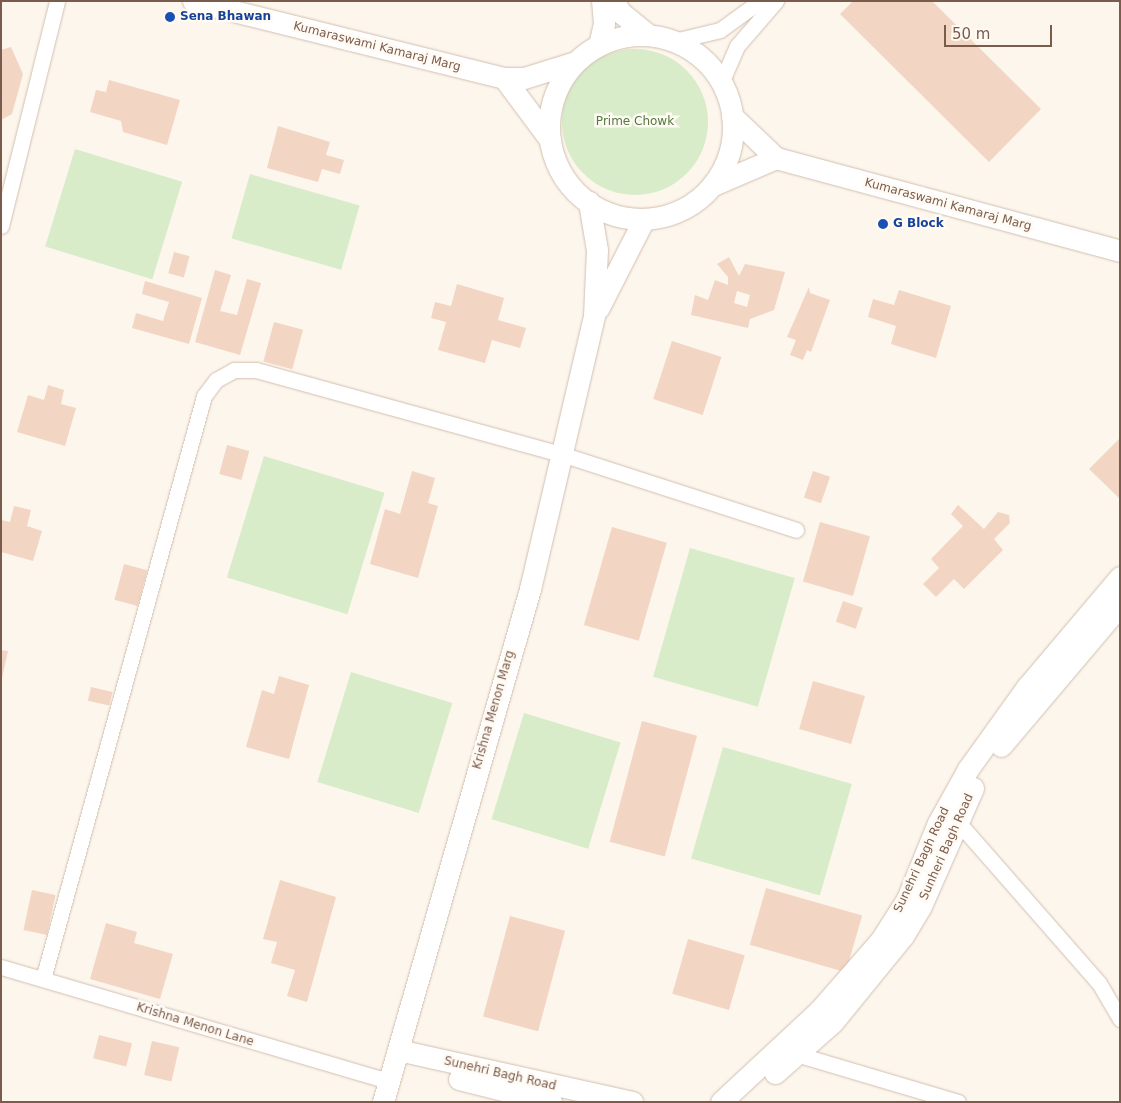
<!DOCTYPE html>
<html>
<head>
<meta charset="utf-8">
<style>
	body { margin:0 }
	#map { position:relative; width:1121px; height:1103px; overflow:hidden; background:#fdf6ec; font-family:"DejaVu Sans",sans-serif }
	div>[style] { position:absolute }
	.green>* { inset:0; background:#d8ecc9; transform-origin:0 0 }
	.round { border-radius:50% }
	.building>* { inset:0; background:#f3d5c3; transform-origin:0 0 }
	.roads { filter:drop-shadow(0 0 1px #d1beb0) drop-shadow(0 0 1px #d1beb0) }
	.street>* { height:15px; margin:-7.5px; padding:0 7.5px; transform-origin:7.5px; border-radius:7.5px; background:#fff }
	.secondary>* { height:21px; margin:-10.5px; padding:0 10.5px; transform-origin:10.5px; border-radius:10.5px; background:#fff }
	.secondary>.ring { margin:-10.5px; padding:0; box-sizing:content-box; background:none; border:21px solid #fff; border-radius:50% }
	.dots>* { width:14px; height:14px; translate:-50% -50%; box-sizing:border-box; border:2px solid #fffaf3; border-radius:50% }
	span { translate:-50% -50%; white-space:nowrap; text-align:center; line-height:1.15; -webkit-text-stroke:5px #fffaf3; paint-order:stroke }
	.transit-label { font-size:12px; color:#164399; font-weight:700 }
	.left { translate:0 -50%; text-align:left }
	.street-label { font-size:12px; color:#7a5c4d }
	.park-label { font-size:12px; color:#537a41 }
	.frame { position:absolute; inset:0; border:2px solid #7a5c4d; pointer-events:none }
	.scale { position:absolute; left:944px; top:25px; width:108px; height:22px; box-sizing:border-box; border:2px solid #7a5c4d; border-top:0; padding-left:6px; font-size:15px; line-height:18px; white-space:nowrap; color:#7a5c4d; -webkit-text-stroke:4px #fffaf3; paint-order:stroke }
</style>
</head>
<body>
<div id="map">
	<div class="green">
		<div class="round" style="left:562px;top:49px;width:146px;height:146px"></div>
		<div style="left:75px;top:149px;width:112px;height:102px;rotate:17deg"></div>
		<div style="left:250px;top:174px;width:114px;height:67px;rotate:16deg"></div>
		<div style="left:264px;top:456px;width:126px;height:127px;rotate:17deg"></div>
		<div style="left:690px;top:548px;width:109px;height:134px;rotate:16deg"></div>
		<div style="left:351px;top:672px;width:106px;height:115px;rotate:17deg"></div>
		<div style="left:524px;top:713px;width:101px;height:111px;rotate:17deg"></div>
		<div style="left:723px;top:747px;width:134px;height:116px;rotate:16deg"></div>
	</div>
	<div class="building">
		<div style="clip-path:polygon(853px 1px,932px 1px,1041px 109px,989px 162px,840px 14px)"></div>
		<div style="clip-path:polygon(11px 47px,23px 74px,12px 114px,1px 120px,1px 50px)"></div>
		<div style="clip-path:polygon(109px 80px,180px 100px,167px 145px,123px 132px,121px 121px,90px 112px,96px 90px,106px 92px)"></div>
		<div style="clip-path:polygon(278px 126px,330px 142px,326px 155px,344px 160px,340px 174px,322px 169px,318px 182px,267px 168px)"></div>
		<div style="left:174px;top:252px;width:16px;height:22px;rotate:15deg"></div>
		<div style="clip-path:polygon(evenodd,729px 257px,739px 276px,745px 264px,785px 272px,774px 310px,750px 319px,748px 328px,691px 315px,695px 295px,708px 300px,715px 280px,728px 285px,728px 277px,717px 264px,729px 257px,737px 291px,750px 295px,747px 307px,734px 303px,737px 291px)"></div>
		<div style="clip-path:polygon(215px 270px,231px 275px,220px 311px,237px 315px,247px 279px,261px 283px,240px 355px,195px 342px)"></div>
		<div style="clip-path:polygon(145px 281px,202px 298px,189px 344px,132px 328px,136px 313px,163px 321px,169px 302px,142px 294px)"></div>
		<div style="clip-path:polygon(457px 284px,504px 298px,498px 320px,526px 328px,520px 348px,492px 340px,485px 363px,438px 350px,446px 322px,431px 318px,435px 302px,451px 306px)"></div>
		<div style="clip-path:polygon(809px 287px,810px 293px,830px 300px,811px 352px,807px 350px,803px 360px,790px 355px,796px 340px,787px 337px)"></div>
		<div style="clip-path:polygon(899px 290px,951px 306px,936px 358px,891px 344px,896px 326px,868px 317px,873px 299px,894px 305px)"></div>
		<div style="left:274px;top:322px;width:30px;height:41px;rotate:15deg"></div>
		<div style="left:672px;top:341px;width:52px;height:61px;rotate:18deg"></div>
		<div style="clip-path:polygon(48px 385px,64px 390px,61px 404px,76px 408px,65px 446px,17px 432px,28px 395px,44px 400px)"></div>
		<div style="clip-path:polygon(1120px 438px,1120px 499px,1089px 469px)"></div>
		<div style="left:227px;top:445px;width:23px;height:30px;rotate:15deg"></div>
		<div style="clip-path:polygon(412px 471px,435px 478px,428px 503px,438px 506px,418px 578px,370px 564px,385px 509px,400px 514px)"></div>
		<div style="left:813px;top:471px;width:18px;height:28px;rotate:19deg"></div>
		<div style="clip-path:polygon(958px 505px,984px 529px,998px 512px,1009px 515px,1010px 523px,994px 539px,1003px 550px,964px 589px,954px 579px,936px 597px,923px 584px,939px 568px,931px 559px,963px 526px,951px 514px)"></div>
		<div style="clip-path:polygon(14px 506px,31px 510px,27px 526px,42px 531px,33px 561px,1px 552px,1px 520px,10px 522px)"></div>
		<div style="left:820px;top:522px;width:52px;height:62px;rotate:16deg"></div>
		<div style="left:612px;top:527px;width:57px;height:102px;rotate:16deg"></div>
		<div style="left:124px;top:564px;width:24px;height:37px;rotate:15deg"></div>
		<div style="left:843px;top:601px;width:21px;height:22px;rotate:19deg"></div>
		<div style="clip-path:polygon(1px 650px,8px 651px,2px 678px,1px 677px)"></div>
		<div style="clip-path:polygon(279px 676px,309px 685px,289px 759px,246px 747px,262px 690px,274px 694px)"></div>
		<div style="left:813px;top:681px;width:54px;height:50px;rotate:16deg"></div>
		<div style="left:91px;top:687px;width:22px;height:14px;rotate:13deg"></div>
		<div style="left:642px;top:721px;width:57px;height:125px;rotate:15deg"></div>
		<div style="clip-path:polygon(280px 880px,336px 897px,307px 1002px,287px 996px,295px 970px,271px 963px,277px 942px,263px 939px)"></div>
		<div style="left:766px;top:888px;width:100px;height:59px;rotate:16deg"></div>
		<div style="left:32px;top:890px;width:24px;height:41px;rotate:12deg"></div>
		<div style="left:510px;top:916px;width:57px;height:104px;rotate:15deg"></div>
		<div style="clip-path:polygon(106px 923px,137px 932px,134px 943px,173px 954px,160px 999px,90px 979px)"></div>
		<div style="left:688px;top:939px;width:59px;height:57px;rotate:16deg"></div>
		<div style="left:99px;top:1035px;width:34px;height:24px;rotate:14deg"></div>
		<div style="left:152px;top:1041px;width:28px;height:35px;rotate:13deg"></div>
	</div>
	<div class="roads">
		<div class="street">
			<div style="left:674px;top:41px;width:47px;rotate:-13.4deg"></div>
			<div style="left:720px;top:30px;width:49px;rotate:-35.9deg"></div>
			<div style="left:721px;top:83px;width:40px;rotate:-66.6deg"></div>
			<div style="left:737px;top:46px;width:60px;rotate:-49.1deg"></div>
			<div style="left:1px;top:226px;width:232px;rotate:-76deg"></div>
			<div style="left:957px;top:821px;width:215px;rotate:48.8deg"></div>
			<div style="left:1099px;top:983px;width:42px;rotate:59.7deg"></div>
			<div style="left:1px;top:967px;width:404px;rotate:16.4deg"></div>
			<div style="left:43px;top:979px;width:605px;rotate:-74.56deg"></div>
			<div style="left:204px;top:396px;width:20px;rotate:-53deg"></div>
			<div style="left:216px;top:380px;width:21px;rotate:-29deg"></div>
			<div style="left:234px;top:370px;width:22px"></div>
			<div style="left:256px;top:370px;width:316px;rotate:15.4deg"></div>
			<div style="left:561px;top:454px;width:247px;rotate:17.9deg"></div>
			<div style="left:796px;top:1054px;width:169px;rotate:16.5deg"></div>
		</div>
		<div class="secondary">
			<div style="left:193px;top:1px;width:320px;rotate:13.9deg"></div>
			<div style="left:504px;top:78px;width:20px"></div>
			<div style="left:524px;top:78px;width:53px;rotate:-17.4deg"></div>
			<div style="left:614px;top:1px;width:13px;rotate:61deg"></div>
			<div style="left:620px;top:12px;width:36px;rotate:39deg"></div>
			<div class="ring" style="left:549px;top:35px;width:163px;height:163px"></div>
			<div style="left:599px;top:45px;width:23px;rotate:-77deg"></div>
			<div style="left:604px;top:23px;width:22px;rotate:-95deg"></div>
			<div style="left:504px;top:78px;width:77px;rotate:53.4deg"></div>
			<div style="left:732px;top:116px;width:61px;rotate:43.7deg"></div>
			<div style="left:776px;top:158px;width:356px;rotate:15.1deg"></div>
			<div style="left:713px;top:185px;width:69px;rotate:-23.2deg"></div>
			<div style="left:598px;top:309px;width:101px;rotate:-62.9deg"></div>
			<div style="left:1001px;top:746px;width:185px;rotate:-49.8deg"></div>
			<div style="left:398px;top:1050px;width:240px;rotate:12.5deg"></div>
			<div style="left:775px;top:1073px;width:77px;rotate:-41.3deg"></div>
			<div style="left:833px;top:1022px;width:111px;rotate:-50.9deg"></div>
			<div style="left:903px;top:936px;width:35px;rotate:-59deg"></div>
			<div style="left:921px;top:906px;width:129px;rotate:-66.2deg"></div>
			<div style="left:459px;top:1079px;width:95px;rotate:14deg"></div>
			<div style="left:383px;top:1102px;width:534px;rotate:-74.01deg"></div>
			<div style="left:530px;top:589px;width:280px;rotate:-76.8deg"></div>
			<div style="left:594px;top:316px;width:66px;rotate:-87.4deg"></div>
			<div style="left:597px;top:250px;width:49px;rotate:-99.5deg"></div>
			<div style="left:721px;top:1102px;width:134px;rotate:-42.9deg"></div>
			<div style="left:819px;top:1011px;width:94px;rotate:-48.9deg"></div>
			<div style="left:881px;top:940px;width:49px;rotate:-57.6deg"></div>
			<div style="left:907px;top:899px;width:82px;rotate:-67.8deg"></div>
			<div style="left:938px;top:823px;width:62px;rotate:-60.9deg"></div>
			<div style="left:968px;top:769px;width:101px;rotate:-54.3deg"></div>
			<div style="left:1027px;top:687px;width:144px;rotate:-49.8deg"></div>
		</div>
	</div>
	<div class="dots">
		<div style="left:170px;top:17px;background:#1a4fb4"></div>
		<div style="left:883px;top:224px;background:#1a4fb4"></div>
	</div>
	<div class="transit-label">
		<span class="left" style="left:180px;top:17px">Sena Bhawan</span>
		<span class="left" style="left:893px;top:224px">G Block</span>
	</div>
	<div class="street-label">
		<span style="left:377px;top:47px;rotate:14deg">Kumaraswami Kamaraj Marg</span>
		<span style="left:948px;top:205px;rotate:15deg">Kumaraswami Kamaraj Marg</span>
		<span style="left:494px;top:710px;rotate:-74deg">Krishna Menon Marg</span>
		<span style="left:947px;top:847px;rotate:-66deg">Sunheri Bagh Road</span>
		<span style="left:922px;top:860px;rotate:-65deg">Sunehri Bagh Road</span>
		<span style="left:195px;top:1025px;rotate:17deg">Krishna Menon Lane</span>
		<span style="left:500px;top:1074px;rotate:13deg">Sunehri Bagh Road</span>
	</div>
	<div class="park-label">
		<span style="left:635px;top:122px">Prime Chowk</span>
	</div>
	<div class="frame"></div>
	<div class="scale">50 m</div>
</div>
</body>
</html>
